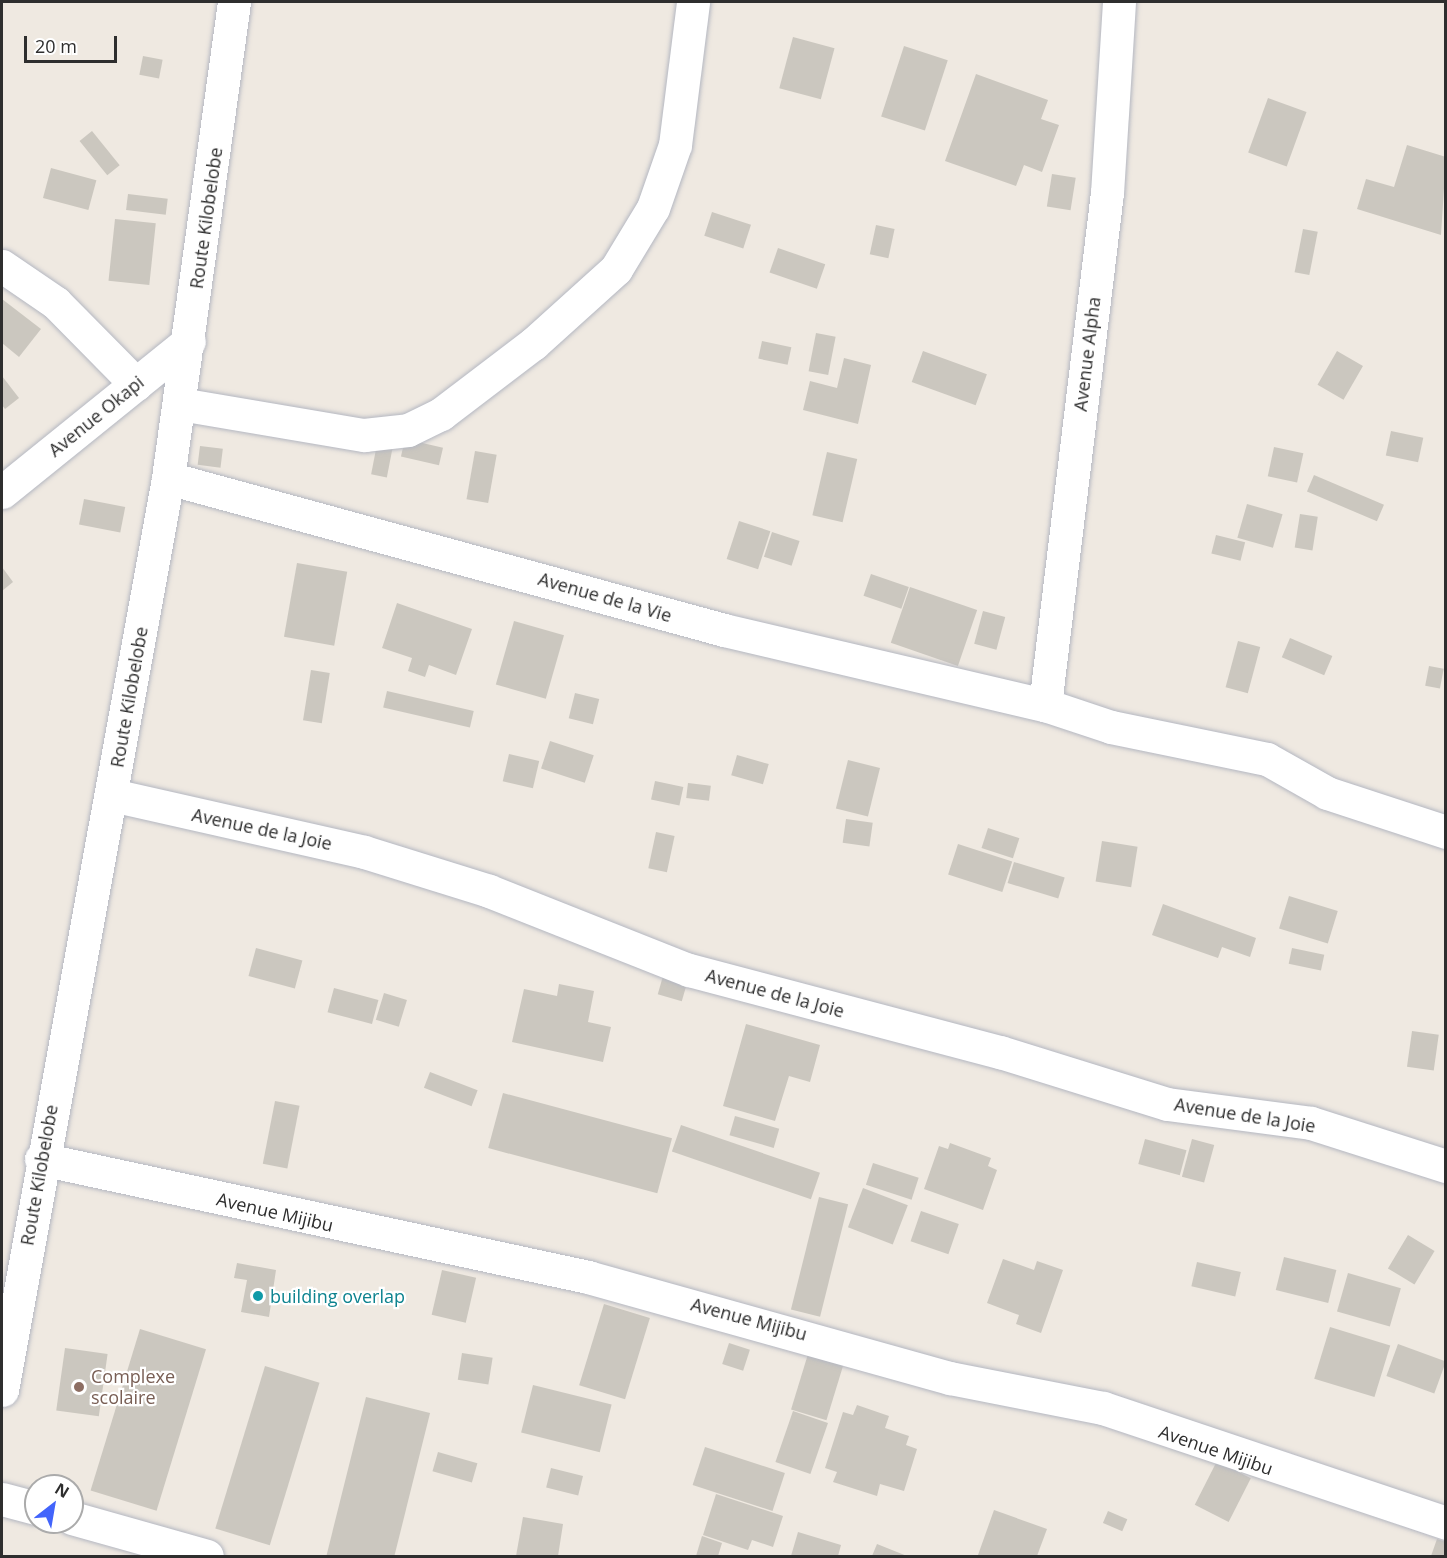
<!DOCTYPE html>
<html>
<head>
<meta charset="utf-8">
<style>
	body { margin:0 }
	#map { position:relative; width:1447px; height:1558px; overflow:hidden; background:#efe9e1; font-family:"Open Sans",sans-serif }
	div>[style] { position:absolute }
	.building>* { inset:0; background:#cbc7bf; transform-origin:0 0 }
	.roads { filter:drop-shadow(0 0 2px #b4b7c1) drop-shadow(0 0 2px #b4b7c1) }
	.minor>* { height:33px; margin:-16.5px; padding:0 16.5px; transform-origin:16.5px; border-radius:16.5px; background:#fff }
	.dots>* { width:16px; height:16px; translate:-50% -50%; box-sizing:border-box; border:3px solid #fff; border-radius:50% }
	span { translate:-50% -50%; white-space:nowrap; text-align:center; line-height:1.15; -webkit-text-stroke:4.5px #fff; paint-order:stroke }
	.street-label { font-size:18px; color:#2e2e2e }
	.culture-label { font-size:18px; color:#0d838f }
	.left { translate:0 -50%; text-align:left }
	.education-label { font-size:18px; color:#785e54 }
	.frame { position:absolute; inset:0; border:3px solid #2e2e2e; pointer-events:none }
	.north { position:absolute; left:24px; top:1474px; width:60px; height:60px; box-sizing:border-box; background:#fff; border:2px solid #ababab; border-radius:50%; rotate:31deg; font-size:16px; font-weight:700; line-height:24px; text-align:center; color:#2e2e2e }
	.north::after { content:''; display:block; margin:auto; width:21px; height:27px; background:#4264fb; clip-path:polygon(50% 0,100% 100%,50% 72%,0 100%) }
	.scale { position:absolute; left:24px; top:36px; width:93px; height:27px; box-sizing:border-box; border:3px solid #2e2e2e; border-top:0; padding-left:8px; font-size:18px; line-height:21px; white-space:nowrap; color:#2e2e2e; -webkit-text-stroke:4px #fff; paint-order:stroke }
</style>
</head>
<body>
<div id="map">
	<div class="building">
		<div style="left:793px;top:37px;width:43px;height:53px;rotate:15deg"></div>
		<div style="left:904px;top:46px;width:46px;height:74px;rotate:18deg"></div>
		<div style="left:143px;top:56px;width:20px;height:19px;rotate:11deg"></div>
		<div style="clip-path:polygon(976px 74px,1048px 100px,1041px 119px,1059px 125px,1042px 172px,1024px 165px,1016px 186px,945px 161px)"></div>
		<div style="left:1268px;top:98px;width:41px;height:58px;rotate:20deg"></div>
		<div style="left:92px;top:131px;width:44px;height:16px;rotate:51deg"></div>
		<div style="clip-path:polygon(1407px 145px,1446px 157px,1441px 235px,1357px 209px,1366px 179px,1394px 187px)"></div>
		<div style="left:51px;top:168px;width:47px;height:31px;rotate:15deg"></div>
		<div style="left:1052px;top:174px;width:24px;height:33px;rotate:9deg"></div>
		<div style="left:128px;top:194px;width:40px;height:16px;rotate:7deg"></div>
		<div style="left:712px;top:212px;width:41px;height:25px;rotate:18deg"></div>
		<div style="left:115px;top:219px;width:41px;height:62px;rotate:6deg"></div>
		<div style="left:876px;top:225px;width:19px;height:30px;rotate:12deg"></div>
		<div style="left:1303px;top:229px;width:15px;height:44px;rotate:11deg"></div>
		<div style="left:778px;top:248px;width:50px;height:26px;rotate:19deg"></div>
		<div style="clip-path:polygon(2px 299px,41px 329px,19px 357px,2px 343px)"></div>
		<div style="left:816px;top:333px;width:20px;height:39px;rotate:11deg"></div>
		<div style="left:762px;top:341px;width:30px;height:18px;rotate:12deg"></div>
		<div style="left:923px;top:351px;width:68px;height:33px;rotate:20deg"></div>
		<div style="left:1337px;top:351px;width:30px;height:39px;rotate:30deg"></div>
		<div style="clip-path:polygon(844px 358px,871px 365px,858px 424px,803px 410px,810px 381px,837px 388px)"></div>
		<div style="clip-path:polygon(2px 376px,19px 398px,5px 409px,2px 405px)"></div>
		<div style="left:1391px;top:431px;width:33px;height:25px;rotate:12deg"></div>
		<div style="left:378px;top:439px;width:16px;height:36px;rotate:11deg"></div>
		<div style="left:405px;top:439px;width:39px;height:18px;rotate:13deg"></div>
		<div style="left:200px;top:446px;width:23px;height:19px;rotate:7deg"></div>
		<div style="left:1274px;top:447px;width:30px;height:30px;rotate:12deg"></div>
		<div style="left:475px;top:451px;width:22px;height:49px;rotate:10deg"></div>
		<div style="left:827px;top:452px;width:31px;height:65px;rotate:13deg"></div>
		<div style="left:1314px;top:475px;width:76px;height:18px;rotate:23deg"></div>
		<div style="left:84px;top:499px;width:42px;height:26px;rotate:11deg"></div>
		<div style="left:1247px;top:504px;width:37px;height:35px;rotate:16deg"></div>
		<div style="left:1300px;top:514px;width:18px;height:34px;rotate:9deg"></div>
		<div style="left:739px;top:521px;width:33px;height:40px;rotate:18deg"></div>
		<div style="left:772px;top:532px;width:29px;height:26px;rotate:18deg"></div>
		<div style="left:1216px;top:535px;width:30px;height:19px;rotate:14deg"></div>
		<div style="left:297px;top:563px;width:51px;height:75px;rotate:10deg"></div>
		<div style="clip-path:polygon(2px 567px,13px 582px,2px 591px)"></div>
		<div style="left:871px;top:574px;width:40px;height:23px;rotate:19deg"></div>
		<div style="left:910px;top:587px;width:71px;height:59px;rotate:19deg"></div>
		<div style="clip-path:polygon(397px 603px,472px 629px,456px 675px,429px 665px,425px 677px,408px 671px,412px 658px,382px 648px)"></div>
		<div style="left:983px;top:611px;width:23px;height:34px;rotate:15deg"></div>
		<div style="left:514px;top:621px;width:52px;height:66px;rotate:16deg"></div>
		<div style="left:1290px;top:638px;width:46px;height:21px;rotate:23deg"></div>
		<div style="left:1238px;top:641px;width:23px;height:48px;rotate:15deg"></div>
		<div style="left:1429px;top:666px;width:15px;height:20px;rotate:11deg"></div>
		<div style="left:311px;top:670px;width:19px;height:51px;rotate:9deg"></div>
		<div style="left:387px;top:691px;width:89px;height:17px;rotate:13deg"></div>
		<div style="left:575px;top:693px;width:25px;height:26px;rotate:14deg"></div>
		<div style="left:550px;top:741px;width:46px;height:29px;rotate:18deg"></div>
		<div style="left:509px;top:754px;width:31px;height:28px;rotate:13deg"></div>
		<div style="left:737px;top:755px;width:33px;height:21px;rotate:16deg"></div>
		<div style="left:848px;top:760px;width:33px;height:50px;rotate:14deg"></div>
		<div style="left:655px;top:781px;width:29px;height:19px;rotate:12deg"></div>
		<div style="left:688px;top:783px;width:23px;height:15px;rotate:7deg"></div>
		<div style="left:846px;top:819px;width:27px;height:24px;rotate:8deg"></div>
		<div style="left:988px;top:828px;width:33px;height:21px;rotate:18deg"></div>
		<div style="left:656px;top:832px;width:19px;height:37px;rotate:12deg"></div>
		<div style="left:1102px;top:841px;width:36px;height:41px;rotate:9deg"></div>
		<div style="left:958px;top:844px;width:57px;height:32px;rotate:18deg"></div>
		<div style="left:1014px;top:862px;width:53px;height:22px;rotate:17deg"></div>
		<div style="left:1289px;top:896px;width:51px;height:34px;rotate:17deg"></div>
		<div style="clip-path:polygon(1163px 904px,1256px 938px,1250px 957px,1222px 947px,1218px 958px,1152px 935px)"></div>
		<div style="left:256px;top:948px;width:48px;height:29px;rotate:15deg"></div>
		<div style="left:1292px;top:948px;width:33px;height:16px;rotate:12deg"></div>
		<div style="left:663px;top:976px;width:25px;height:19px;rotate:16deg"></div>
		<div style="clip-path:polygon(559px 984px,594px 991px,588px 1022px,611px 1027px,603px 1062px,512px 1042px,524px 989px,557px 996px)"></div>
		<div style="left:334px;top:988px;width:46px;height:25px;rotate:15deg"></div>
		<div style="left:384px;top:993px;width:24px;height:28px;rotate:17deg"></div>
		<div style="clip-path:polygon(746px 1024px,820px 1045px,810px 1082px,789px 1076px,775px 1121px,723px 1106px)"></div>
		<div style="left:1412px;top:1031px;width:27px;height:36px;rotate:8deg"></div>
		<div style="left:430px;top:1072px;width:51px;height:17px;rotate:21deg"></div>
		<div style="left:503px;top:1093px;width:175px;height:57px;rotate:15deg"></div>
		<div style="left:275px;top:1101px;width:25px;height:64px;rotate:11deg"></div>
		<div style="left:735px;top:1116px;width:46px;height:20px;rotate:16deg"></div>
		<div style="left:681px;top:1125px;width:147px;height:28px;rotate:19deg"></div>
		<div style="left:1145px;top:1139px;width:43px;height:26px;rotate:15deg"></div>
		<div style="left:1192px;top:1139px;width:23px;height:39px;rotate:15deg"></div>
		<div style="clip-path:polygon(950px 1143px,991px 1158px,988px 1166px,997px 1170px,983px 1210px,924px 1189px,939px 1146px,948px 1149px)"></div>
		<div style="left:873px;top:1163px;width:48px;height:23px;rotate:18deg"></div>
		<div style="left:863px;top:1188px;width:48px;height:42px;rotate:21deg"></div>
		<div style="left:819px;top:1197px;width:30px;height:116px;rotate:14deg"></div>
		<div style="left:921px;top:1211px;width:40px;height:32px;rotate:19deg"></div>
		<div style="left:1408px;top:1235px;width:31px;height:39px;rotate:31deg"></div>
		<div style="left:1284px;top:1257px;width:54px;height:34px;rotate:14deg"></div>
		<div style="clip-path:polygon(1003px 1259px,1034px 1270px,1037px 1261px,1063px 1270px,1041px 1333px,1016px 1324px,1019px 1315px,987px 1303px)"></div>
		<div style="left:1197px;top:1262px;width:45px;height:25px;rotate:13deg"></div>
		<div style="clip-path:polygon(237px 1263px,276px 1270px,269px 1317px,241px 1312px,247px 1280px,234px 1278px)"></div>
		<div style="left:442px;top:1270px;width:35px;height:46px;rotate:13deg"></div>
		<div style="left:1348px;top:1273px;width:55px;height:40px;rotate:16deg"></div>
		<div style="left:604px;top:1304px;width:48px;height:85px;rotate:17deg"></div>
		<div style="left:1330px;top:1327px;width:63px;height:54px;rotate:17deg"></div>
		<div style="left:140px;top:1329px;width:69px;height:169px;rotate:17deg"></div>
		<div style="left:729px;top:1343px;width:22px;height:22px;rotate:18deg"></div>
		<div style="left:1398px;top:1344px;width:51px;height:34px;rotate:20deg"></div>
		<div style="left:65px;top:1348px;width:43px;height:63px;rotate:8deg"></div>
		<div style="left:462px;top:1353px;width:31px;height:27px;rotate:9deg"></div>
		<div style="left:808px;top:1354px;width:37px;height:58px;rotate:17deg"></div>
		<div style="left:265px;top:1366px;width:57px;height:170px;rotate:17deg"></div>
		<div style="left:533px;top:1385px;width:81px;height:49px;rotate:14deg"></div>
		<div style="left:366px;top:1397px;width:66px;height:164px;rotate:14deg"></div>
		<div style="clip-path:polygon(857px 1405px,889px 1416px,885px 1428px,909px 1436px,906px 1445px,917px 1449px,904px 1491px,880px 1484px,877px 1496px,833px 1482px,837px 1472px,825px 1468px,843px 1412px,853px 1415px)"></div>
		<div style="left:793px;top:1411px;width:37px;height:54px;rotate:19deg"></div>
		<div style="left:705px;top:1447px;width:84px;height:40px;rotate:18deg"></div>
		<div style="left:438px;top:1452px;width:41px;height:20px;rotate:16deg"></div>
		<div style="left:1217px;top:1461px;width:38px;height:49px;rotate:27deg"></div>
		<div style="left:551px;top:1468px;width:33px;height:20px;rotate:14deg"></div>
		<div style="clip-path:polygon(716px 1494px,783px 1516px,773px 1547px,752px 1540px,748px 1550px,703px 1535px)"></div>
		<div style="clip-path:polygon(994px 1510px,1047px 1529px,1037px 1556px,978px 1555px)"></div>
		<div style="left:1108px;top:1511px;width:21px;height:13px;rotate:23deg"></div>
		<div style="clip-path:polygon(523px 1517px,563px 1524px,558px 1556px,516px 1556px)"></div>
		<div style="clip-path:polygon(798px 1532px,841px 1545px,838px 1556px,791px 1556px)"></div>
		<div style="clip-path:polygon(702px 1536px,722px 1543px,718px 1556px,696px 1556px)"></div>
		<div style="clip-path:polygon(1437px 1539px,1446px 1542px,1446px 1556px,1431px 1556px)"></div>
		<div style="clip-path:polygon(877px 1544px,907px 1556px,872px 1556px)"></div>
	</div>
	<div class="roads">
		<div class="minor">
			<div style="left:2px;top:266px;width:65px;rotate:34.4deg"></div>
			<div style="left:56px;top:303px;width:114px;rotate:45.4deg"></div>
			<div style="left:180px;top:404px;width:187px;rotate:9.6deg"></div>
			<div style="left:364px;top:435px;width:44px;rotate:-6.5deg"></div>
			<div style="left:408px;top:430px;width:37px;rotate:-26deg"></div>
			<div style="left:441px;top:414px;width:116px;rotate:-37.3deg"></div>
			<div style="left:533px;top:344px;width:112px;rotate:-42.1deg"></div>
			<div style="left:616px;top:269px;width:71px;rotate:-58.8deg"></div>
			<div style="left:653px;top:208px;width:67px;rotate:-70.8deg"></div>
			<div style="left:675px;top:145px;width:144px;rotate:-82.8deg"></div>
			<div style="left:168px;top:478px;width:576px;rotate:15.29deg"></div>
			<div style="left:724px;top:630px;width:330px;rotate:13.2deg"></div>
			<div style="left:1045px;top:705px;width:70px;rotate:18.4deg"></div>
			<div style="left:1111px;top:727px;width:159px;rotate:11.6deg"></div>
			<div style="left:1267px;top:759px;width:69px;rotate:29.5deg"></div>
			<div style="left:1327px;top:793px;width:125px;rotate:18.1deg"></div>
			<div style="left:2px;top:492px;width:240px;rotate:-38.9deg"></div>
			<div style="left:1045px;top:705px;width:516px;rotate:-83.1deg"></div>
			<div style="left:1107px;top:193px;width:191px;rotate:-86.4deg"></div>
			<div style="left:112px;top:795px;width:258px;rotate:12.7deg"></div>
			<div style="left:364px;top:852px;width:131px;rotate:17.3deg"></div>
			<div style="left:489px;top:891px;width:215px;rotate:21.6deg"></div>
			<div style="left:689px;top:970px;width:322px;rotate:14.8deg"></div>
			<div style="left:1000px;top:1052px;width:175px;rotate:17.3deg"></div>
			<div style="left:1167px;top:1104px;width:145px;rotate:7.5deg"></div>
			<div style="left:1311px;top:1123px;width:142px;rotate:17.7deg"></div>
			<div style="left:41px;top:1159px;width:560px;rotate:12.17deg"></div>
			<div style="left:588px;top:1277px;width:376px;rotate:15.6deg"></div>
			<div style="left:950px;top:1378px;width:156px;rotate:11.1deg"></div>
			<div style="left:1103px;top:1408px;width:362px;rotate:18.5deg"></div>
			<div style="left:2px;top:1390px;width:927px;rotate:-79.68deg"></div>
			<div style="left:168px;top:478px;width:481px;rotate:-82.1deg"></div>
			<div style="left:2px;top:1499px;width:35px;rotate:15deg"></div>
			<div style="left:72px;top:1518px;width:140px;rotate:15.7deg"></div>
		</div>
	</div>
	<div class="dots">
		<div style="left:258px;top:1296px;background:#0f9aa8"></div>
		<div style="left:79px;top:1387px;background:#8d6e63"></div>
	</div>
	<div class="street-label">
		<span style="left:206px;top:218px;rotate:-82deg">Route Kilobelobe</span>
		<span style="left:1087px;top:354px;rotate:-83deg">Avenue Alpha</span>
		<span style="left:96px;top:416px;rotate:-39deg">Avenue Okapi</span>
		<span style="left:605px;top:597px;rotate:16deg">Avenue de la Vie</span>
		<span style="left:129px;top:697px;rotate:-80deg">Route Kilobelobe</span>
		<span style="left:262px;top:829px;rotate:12deg">Avenue de la Joie</span>
		<span style="left:775px;top:993px;rotate:15deg">Avenue de la Joie</span>
		<span style="left:1245px;top:1115px;rotate:9deg">Avenue de la Joie</span>
		<span style="left:39px;top:1175px;rotate:-80deg">Route Kilobelobe</span>
		<span style="left:275px;top:1212px;rotate:13deg">Avenue Mijibu</span>
		<span style="left:749px;top:1319px;rotate:15deg">Avenue Mijibu</span>
		<span style="left:1216px;top:1450px;rotate:19deg">Avenue Mijibu</span>
	</div>
	<div class="culture-label">
		<span class="left" style="left:270px;top:1296px">building overlap</span>
	</div>
	<div class="education-label">
		<span class="left" style="left:91px;top:1387px">Complexe<br>scolaire</span>
	</div>
	<div class="frame"></div>
	<div class="north">N</div>
	<div class="scale">20 m</div>
</div>
</body>
</html>
